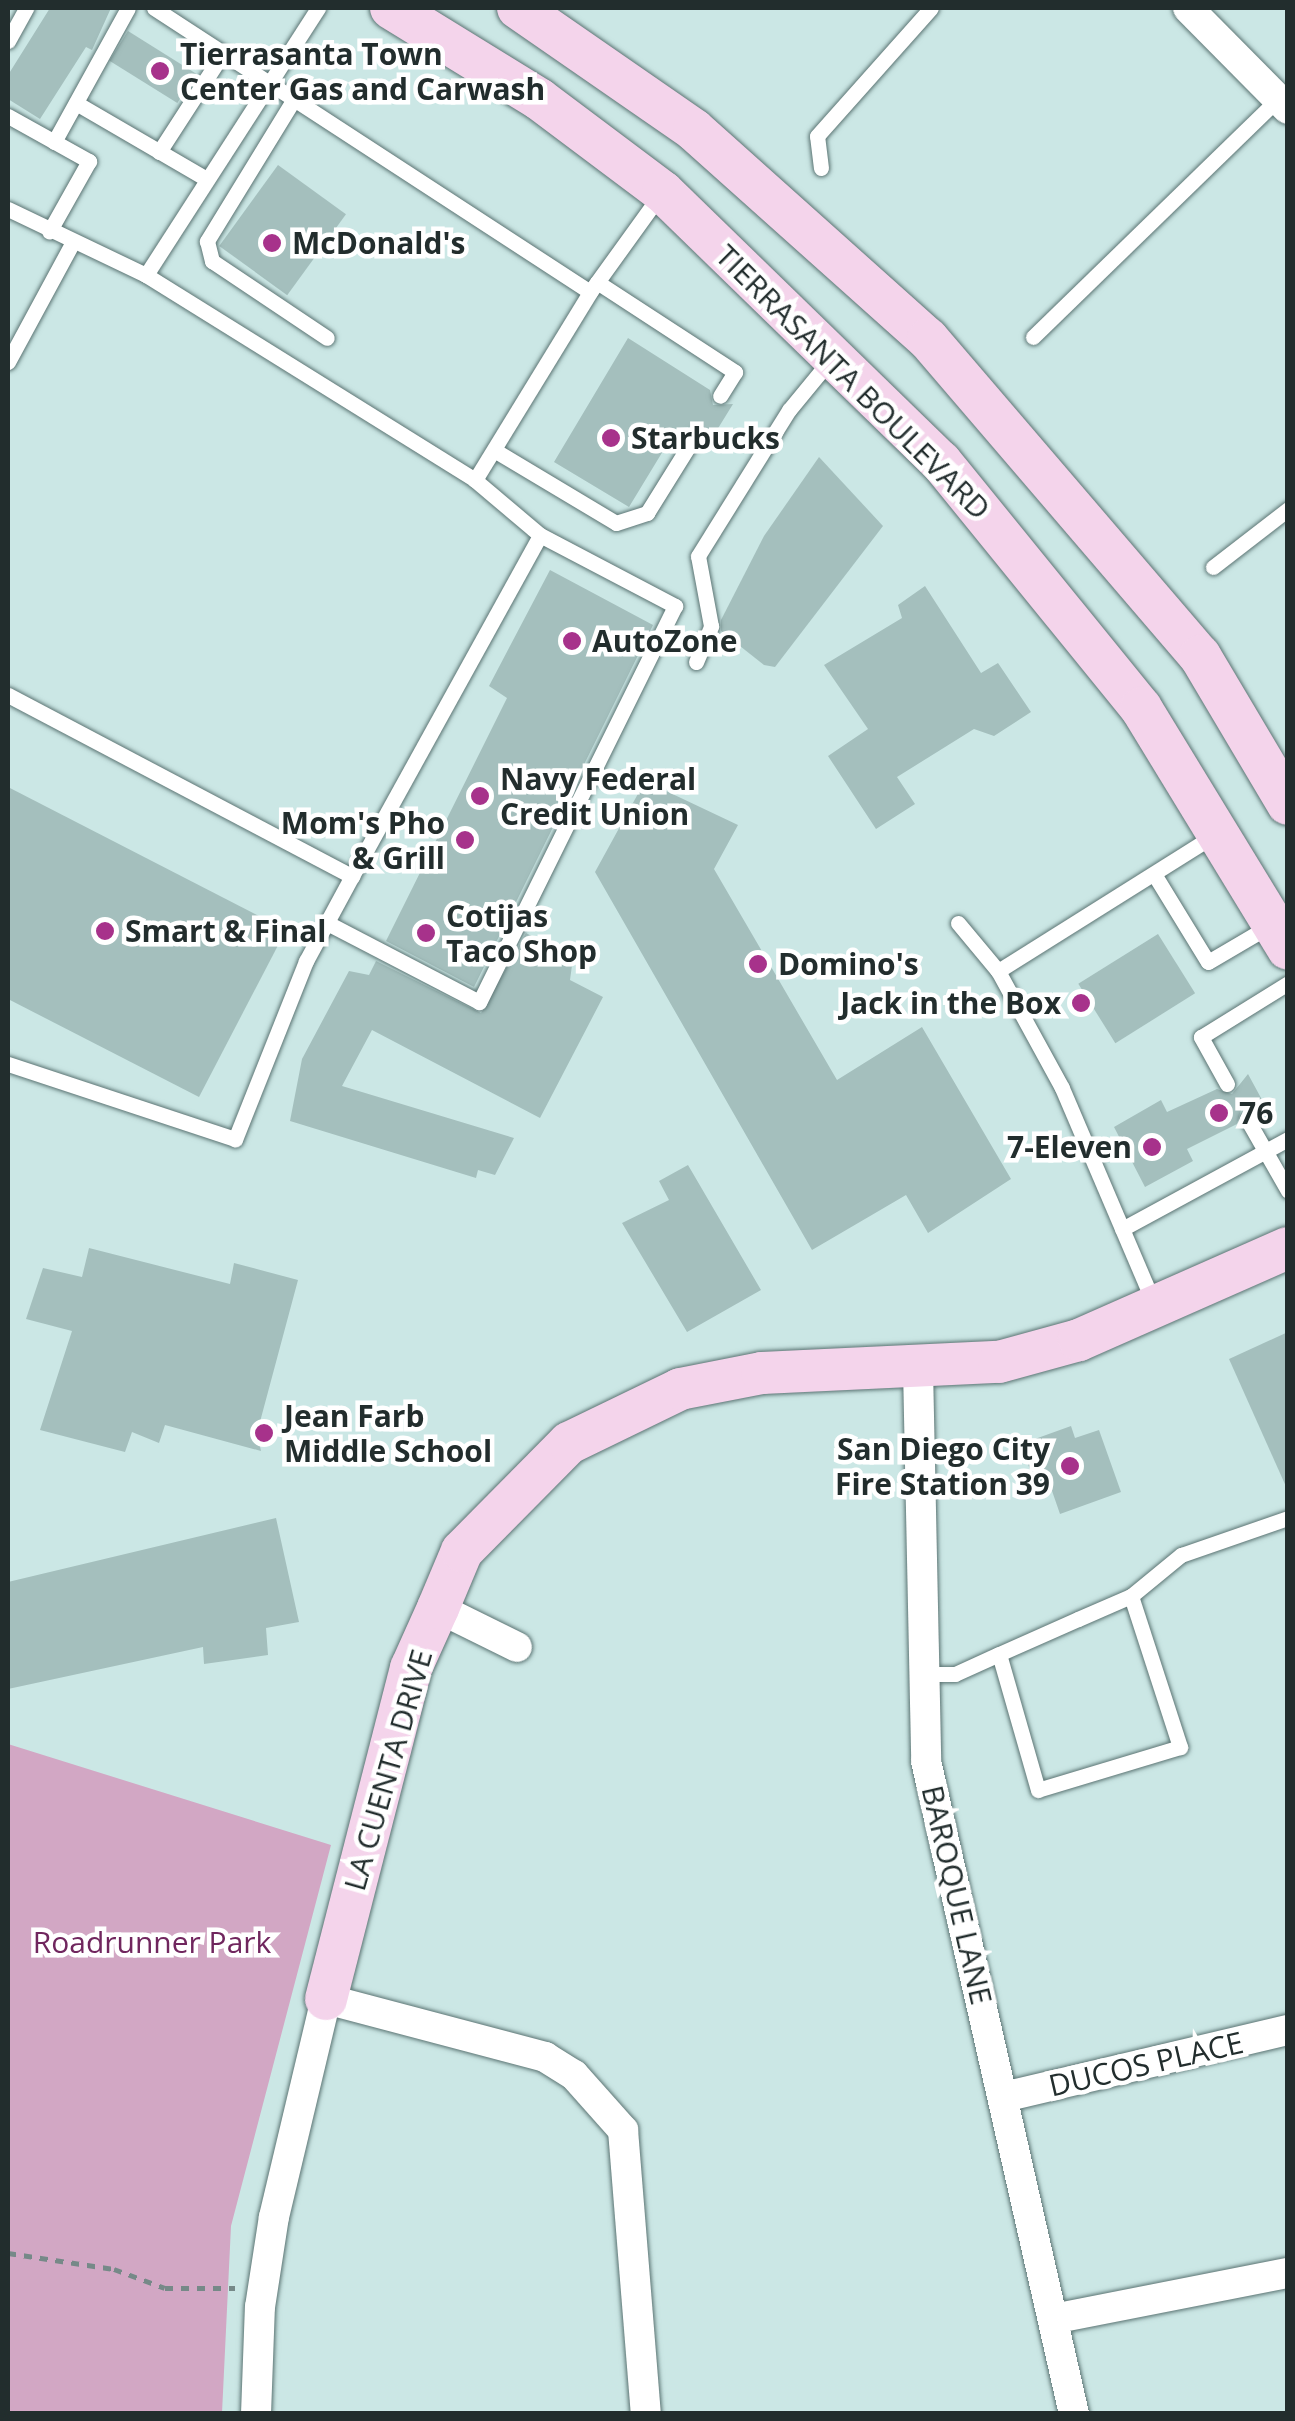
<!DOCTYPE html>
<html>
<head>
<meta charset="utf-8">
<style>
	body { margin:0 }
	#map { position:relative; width:1295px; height:2421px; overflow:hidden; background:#cbe7e5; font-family:"Open Sans",sans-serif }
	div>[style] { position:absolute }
	.green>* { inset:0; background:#d2a7c4 }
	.building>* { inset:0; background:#a4bfbd; transform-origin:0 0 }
	.path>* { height:5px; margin-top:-2.5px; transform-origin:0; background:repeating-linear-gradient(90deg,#768988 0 8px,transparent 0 16px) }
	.roads { filter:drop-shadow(0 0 2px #5b7473) drop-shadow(0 0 2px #5b7473) }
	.lane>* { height:15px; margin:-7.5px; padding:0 7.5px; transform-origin:7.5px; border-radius:7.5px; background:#fff }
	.street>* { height:30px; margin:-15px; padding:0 15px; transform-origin:15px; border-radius:15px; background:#fff }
	.secondary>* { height:42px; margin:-21px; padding:0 21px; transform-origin:21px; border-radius:21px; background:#f4d4eb }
	.dots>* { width:28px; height:28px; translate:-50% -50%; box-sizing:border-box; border:5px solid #fff; border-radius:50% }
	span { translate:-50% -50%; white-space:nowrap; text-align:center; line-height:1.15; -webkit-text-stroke:9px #fff; paint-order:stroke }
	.poi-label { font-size:30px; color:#222d2d; font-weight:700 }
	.left { translate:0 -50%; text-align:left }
	.right { translate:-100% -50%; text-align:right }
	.street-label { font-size:30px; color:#222d2d }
	.park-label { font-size:30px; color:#70265e }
	.frame { position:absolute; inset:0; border:10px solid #222d2d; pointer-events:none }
</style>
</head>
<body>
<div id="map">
	<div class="green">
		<div style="clip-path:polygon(8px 1744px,331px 1845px,231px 2226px,222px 2413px,8px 2413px)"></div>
	</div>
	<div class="building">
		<div style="clip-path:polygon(50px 8px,111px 8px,92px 50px,86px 47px,40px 119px,8px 99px,8px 75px)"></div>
		<div style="left:128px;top:31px;width:80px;height:35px;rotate:32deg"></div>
		<div style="left:278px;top:165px;width:84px;height:100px;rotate:36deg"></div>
		<div style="clip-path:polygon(628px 338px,710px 390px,713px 405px,733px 404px,709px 443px,700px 426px,677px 428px,629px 507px,554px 462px)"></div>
		<div style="clip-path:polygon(819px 457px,883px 526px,775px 667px,764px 665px,721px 631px,721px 620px,764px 536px)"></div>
		<div style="clip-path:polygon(550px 570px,653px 625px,474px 987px,386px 941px,507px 698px,489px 686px)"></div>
		<div style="clip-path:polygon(925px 586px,981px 673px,998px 663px,1031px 712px,994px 736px,974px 729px,897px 777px,915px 804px,876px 829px,828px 756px,868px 729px,824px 665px,902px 618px,898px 605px)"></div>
		<div style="clip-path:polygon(645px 781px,738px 825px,714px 869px,837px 1080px,922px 1027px,1011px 1179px,928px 1233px,906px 1195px,812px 1250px,595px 872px)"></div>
		<div style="clip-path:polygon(8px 787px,286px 930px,199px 1097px,8px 999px)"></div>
		<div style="clip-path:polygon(526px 933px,573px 958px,570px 980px,603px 997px,540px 1118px,372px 1030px,342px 1086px,514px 1138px,495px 1175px,478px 1170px,476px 1178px,290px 1121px,302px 1059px,349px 971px,369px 975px,376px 961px,481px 1013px)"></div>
		<div style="left:1158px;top:934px;width:70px;height:94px;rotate:58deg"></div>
		<div style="clip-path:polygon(1248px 1074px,1267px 1109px,1241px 1110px,1237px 1124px,1187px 1149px,1193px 1161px,1145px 1187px,1114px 1127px,1161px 1100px,1167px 1112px,1217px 1089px,1232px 1094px)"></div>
		<div style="clip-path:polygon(688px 1165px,761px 1290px,687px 1332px,622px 1223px,669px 1200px,659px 1181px)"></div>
		<div style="clip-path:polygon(89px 1248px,230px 1284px,234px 1263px,298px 1280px,257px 1433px,261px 1451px,165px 1425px,159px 1443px,132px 1432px,125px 1452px,40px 1430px,72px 1331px,26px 1319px,43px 1268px,82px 1277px)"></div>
		<div style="clip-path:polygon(1288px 1332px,1288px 1491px,1229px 1359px)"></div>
		<div style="clip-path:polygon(1071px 1426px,1075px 1438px,1099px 1430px,1121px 1492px,1060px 1514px,1051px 1488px,1038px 1493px,1021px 1444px)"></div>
		<div style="clip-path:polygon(276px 1518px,299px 1622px,266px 1628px,268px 1655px,204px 1664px,203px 1647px,8px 1689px,8px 1582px)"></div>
	</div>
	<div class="path">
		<div style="left:8px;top:2253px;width:107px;rotate:8.6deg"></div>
		<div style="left:114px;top:2269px;width:54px;rotate:20.4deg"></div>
		<div style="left:165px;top:2288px;width:70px"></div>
	</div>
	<div class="roads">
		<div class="lane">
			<div style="left:154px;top:8px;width:520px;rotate:33.08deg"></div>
			<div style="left:8px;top:41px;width:38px;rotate:-61deg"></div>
			<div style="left:294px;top:99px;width:167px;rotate:121.5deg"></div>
			<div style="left:207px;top:241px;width:21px;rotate:76deg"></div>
			<div style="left:212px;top:261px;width:138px;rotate:33.8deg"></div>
			<div style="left:76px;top:103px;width:149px;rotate:30.2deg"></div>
			<div style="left:8px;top:116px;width:93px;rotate:29.1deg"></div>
			<div style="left:89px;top:161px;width:81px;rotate:119.4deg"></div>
			<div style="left:54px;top:142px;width:153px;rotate:-61.1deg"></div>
			<div style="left:159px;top:152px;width:118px;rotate:-57.1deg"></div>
			<div style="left:821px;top:168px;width:32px;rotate:-97deg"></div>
			<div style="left:817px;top:136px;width:171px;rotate:-48.3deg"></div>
			<div style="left:8px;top:209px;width:153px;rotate:25.6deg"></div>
			<div style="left:146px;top:275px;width:388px;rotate:31.9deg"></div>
			<div style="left:475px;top:480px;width:85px;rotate:40.2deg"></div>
			<div style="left:540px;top:535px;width:153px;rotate:27.7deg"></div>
			<div style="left:675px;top:606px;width:442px;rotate:116.3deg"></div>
			<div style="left:479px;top:1002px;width:169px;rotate:-152.5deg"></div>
			<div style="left:146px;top:275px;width:318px;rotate:-57.2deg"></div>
			<div style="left:597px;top:282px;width:165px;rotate:33.1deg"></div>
			<div style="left:735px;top:372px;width:28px;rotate:122deg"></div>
			<div style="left:1033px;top:337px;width:342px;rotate:-44.2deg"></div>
			<div style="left:8px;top:362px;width:136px;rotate:-61.6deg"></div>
			<div style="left:494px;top:450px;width:142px;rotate:30.9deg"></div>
			<div style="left:616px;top:523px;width:33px;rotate:-18deg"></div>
			<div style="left:647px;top:513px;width:91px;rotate:-58.1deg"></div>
			<div style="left:475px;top:480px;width:220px;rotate:-58.5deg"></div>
			<div style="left:590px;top:292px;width:120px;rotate:-54.2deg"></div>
			<div style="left:1213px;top:567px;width:95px;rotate:-37.7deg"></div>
			<div style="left:696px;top:662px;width:39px;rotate:-67deg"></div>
			<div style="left:711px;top:626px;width:71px;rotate:-100.5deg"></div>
			<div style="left:698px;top:556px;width:172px;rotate:-58.1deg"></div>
			<div style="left:789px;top:410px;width:66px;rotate:-50.5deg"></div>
			<div style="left:8px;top:695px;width:389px;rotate:27.8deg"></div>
			<div style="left:352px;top:876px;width:97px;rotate:118.4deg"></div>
			<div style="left:306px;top:961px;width:192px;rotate:111.7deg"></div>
			<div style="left:235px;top:1139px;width:239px;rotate:-161.7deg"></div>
			<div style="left:1154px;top:874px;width:103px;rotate:58.5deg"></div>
			<div style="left:1208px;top:962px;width:73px;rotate:-30.4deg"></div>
			<div style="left:352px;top:876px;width:389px;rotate:-61.1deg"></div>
			<div style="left:958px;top:923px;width:62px;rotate:50.2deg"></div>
			<div style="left:998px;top:971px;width:133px;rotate:61.3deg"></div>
			<div style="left:1062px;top:1088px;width:235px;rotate:66.9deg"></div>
			<div style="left:998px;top:971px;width:256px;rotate:-32.1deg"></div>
			<div style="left:1227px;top:1084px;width:54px;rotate:-119deg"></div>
			<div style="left:1201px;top:1037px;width:102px;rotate:-31.8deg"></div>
			<div style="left:1247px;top:1119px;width:83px;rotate:60.3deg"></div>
			<div style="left:1122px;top:1229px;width:189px;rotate:-28.5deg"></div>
			<div style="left:1131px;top:1596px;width:65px;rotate:-39.4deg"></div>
			<div style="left:1181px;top:1555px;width:113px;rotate:-19.1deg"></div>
			<div style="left:924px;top:1674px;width:31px"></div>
			<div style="left:955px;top:1674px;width:48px;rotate:-24.4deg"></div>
			<div style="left:999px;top:1654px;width:86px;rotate:-23.9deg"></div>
			<div style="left:1078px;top:1619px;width:58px;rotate:-23.5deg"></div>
			<div style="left:1131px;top:1596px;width:159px;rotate:72deg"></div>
			<div style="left:1180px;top:1747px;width:148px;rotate:163.2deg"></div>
			<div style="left:1038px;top:1790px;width:141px;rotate:-106deg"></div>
		</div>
		<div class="street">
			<div style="left:1188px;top:8px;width:142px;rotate:45.3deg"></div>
			<div style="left:918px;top:1368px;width:393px;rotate:88.8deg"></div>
			<div style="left:926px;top:1761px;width:670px;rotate:77.23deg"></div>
			<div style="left:438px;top:1608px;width:88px;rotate:26.3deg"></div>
			<div style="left:1004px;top:2097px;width:292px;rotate:-13.3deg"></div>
			<div style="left:1058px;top:2318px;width:234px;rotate:-11.1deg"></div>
			<div style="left:256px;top:2414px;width:107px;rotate:-87.9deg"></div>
			<div style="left:260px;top:2307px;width:91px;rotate:-81.2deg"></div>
			<div style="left:274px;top:2217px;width:224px;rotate:-76.6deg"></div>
			<div style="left:326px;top:1999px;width:227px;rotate:14.8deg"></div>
			<div style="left:545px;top:2057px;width:34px;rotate:32deg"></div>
			<div style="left:574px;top:2075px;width:74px;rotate:48.3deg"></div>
			<div style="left:623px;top:2130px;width:285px;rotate:85.4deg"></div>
		</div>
		<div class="secondary">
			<div style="left:391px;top:8px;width:174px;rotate:31.6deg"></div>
			<div style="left:539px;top:99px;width:155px;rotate:36.9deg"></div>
			<div style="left:663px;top:192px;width:388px;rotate:44.2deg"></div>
			<div style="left:941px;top:462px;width:317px;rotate:50.9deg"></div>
			<div style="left:1141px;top:708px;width:282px;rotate:58.6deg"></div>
			<div style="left:518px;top:8px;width:214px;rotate:34.7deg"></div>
			<div style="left:694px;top:130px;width:314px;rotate:41.8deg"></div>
			<div style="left:928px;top:339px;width:418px;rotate:49.4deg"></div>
			<div style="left:1200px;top:656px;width:172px;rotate:59.3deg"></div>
			<div style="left:326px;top:1999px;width:342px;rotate:-75.6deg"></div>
			<div style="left:411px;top:1668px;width:66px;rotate:-65.8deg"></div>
			<div style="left:438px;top:1608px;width:62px;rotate:-67.2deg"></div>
			<div style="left:462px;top:1551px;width:152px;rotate:-45.3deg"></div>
			<div style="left:569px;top:1443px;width:123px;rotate:-25.9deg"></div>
			<div style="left:680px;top:1389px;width:84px;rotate:-11deg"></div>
			<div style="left:762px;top:1373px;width:237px;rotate:-2.7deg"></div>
			<div style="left:999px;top:1362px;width:83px;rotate:-15.4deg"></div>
			<div style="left:1079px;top:1340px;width:228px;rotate:-23.8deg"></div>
		</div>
	</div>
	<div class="dots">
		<div style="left:160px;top:71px;background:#a7328b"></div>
		<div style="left:272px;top:243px;background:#a7328b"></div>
		<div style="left:611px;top:438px;background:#a7328b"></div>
		<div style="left:572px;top:641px;background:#a7328b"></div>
		<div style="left:480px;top:796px;background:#a7328b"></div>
		<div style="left:465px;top:840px;background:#a7328b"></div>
		<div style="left:105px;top:931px;background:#a7328b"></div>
		<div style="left:426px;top:933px;background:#a7328b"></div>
		<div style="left:758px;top:964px;background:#a7328b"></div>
		<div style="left:1081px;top:1003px;background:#a7328b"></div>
		<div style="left:1219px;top:1113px;background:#a7328b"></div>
		<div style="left:1152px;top:1147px;background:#a7328b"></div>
		<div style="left:264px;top:1433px;background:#a7328b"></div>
		<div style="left:1070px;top:1466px;background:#a7328b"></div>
	</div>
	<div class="poi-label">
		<span class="left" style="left:180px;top:71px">Tierrasanta Town<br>Center Gas and Carwash</span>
		<span class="left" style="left:292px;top:243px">McDonald's</span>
		<span class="left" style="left:631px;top:438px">Starbucks</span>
		<span class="left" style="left:592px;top:641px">AutoZone</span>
		<span class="left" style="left:500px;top:796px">Navy Federal<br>Credit Union</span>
		<span class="right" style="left:445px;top:840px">Mom's Pho<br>&amp; Grill</span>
		<span class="left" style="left:446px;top:933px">Cotijas<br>Taco Shop</span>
		<span class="left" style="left:125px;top:931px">Smart &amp; Final</span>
		<span class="left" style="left:778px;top:964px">Domino's</span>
		<span class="right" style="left:1061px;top:1003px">Jack in the Box</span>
		<span class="left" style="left:1239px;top:1113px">76</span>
		<span class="right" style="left:1132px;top:1147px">7-Eleven</span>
		<span class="left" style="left:284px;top:1433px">Jean Farb<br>Middle School</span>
		<span class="right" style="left:1050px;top:1466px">San Diego City<br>Fire Station 39</span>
	</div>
	<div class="street-label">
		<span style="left:853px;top:382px;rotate:45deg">TIERRASANTA BOULEVARD</span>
		<span style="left:388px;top:1770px;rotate:-74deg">LA CUENTA DRIVE</span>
		<span style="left:957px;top:1895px;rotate:77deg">BAROQUE LANE</span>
		<span style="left:1146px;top:2064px;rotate:-13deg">DUCOS PLACE</span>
	</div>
	<div class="park-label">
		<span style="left:152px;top:1942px">Roadrunner Park</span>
	</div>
	<div class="frame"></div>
</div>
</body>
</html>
